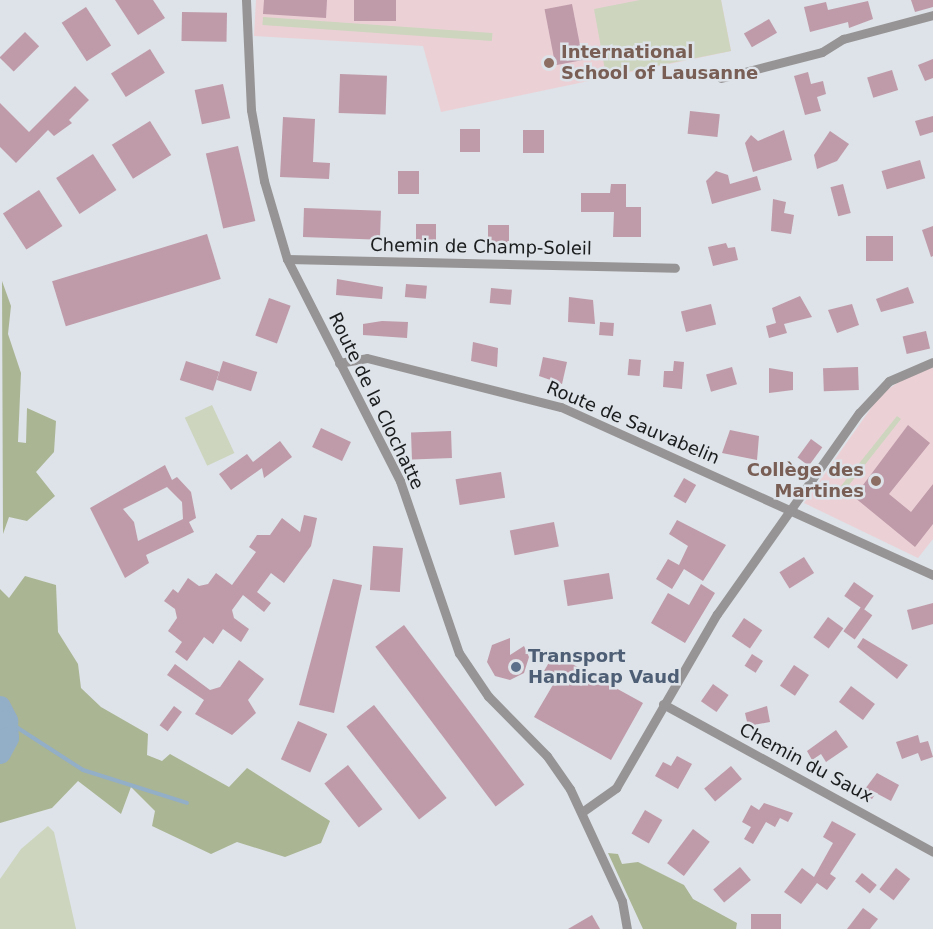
<!DOCTYPE html>
<html>
<head>
<meta charset="utf-8">
<style>
	body { margin:0 }
	#map { position:relative; width:933px; height:929px; overflow:hidden; background:#dde3e8; font-family:"DejaVu Sans",sans-serif }
	div>[style] { position:absolute }
	.education>* { inset:0; background:#ebd1d6 }
	.green>* { inset:0; background:#cdd5be; transform-origin:0 0 }
	.forest>* { inset:0; background:#aab594 }
	.stream>* { height:4px; margin:-2px; padding:0 2px; transform-origin:2px; border-radius:2px; background:#93aec7 }
	.river>* { height:22px; margin:-11px; padding:0 11px; transform-origin:11px; border-radius:11px; background:#93aec7 }
	.building>* { inset:0; background:#bf9aa9; transform-origin:0 0 }
	.street>* { height:9px; margin:-4.5px; padding:0 4.5px; transform-origin:4.5px; border-radius:4.5px; background:#979495 }
	.dots>* { width:16px; height:16px; translate:-50% -50%; box-sizing:border-box; border:3px solid #dde3e8; border-radius:50% }
	span { translate:-50% -50%; white-space:nowrap; text-align:center; line-height:1.15; -webkit-text-stroke:5px #dde3e8; paint-order:stroke }
	.education-label { font-size:18px; color:#785e54; font-weight:700 }
	.left { translate:0 -50%; text-align:left }
	.right { translate:-100% -50%; text-align:right }
	.street-label { font-size:18px; color:#1a1c1d }
	.service-label { font-size:18px; color:#4e5e75; font-weight:700 }
</style>
</head>
<body>
<div id="map">
	<div class="education">
		<div style="clip-path:polygon(256px 0,721px 0,731px 51px,441px 112px,423px 46px,254px 36px)"></div>
		<div style="clip-path:polygon(933px 367px,933px 539px,918px 558px,804px 503px,881px 394px,909px 375px)"></div>
	</div>
	<div class="green">
		<div style="clip-path:polygon(640px 0,721px 0,731px 51px,606px 76px,594px 9px)"></div>
		<div style="left:263px;top:17px;width:230px;height:8px;rotate:4deg"></div>
		<div style="left:212px;top:405px;width:53px;height:30px;rotate:65deg"></div>
		<div style="clip-path:polygon(897px 416px,901px 419px,838px 499px,833px 496px)"></div>
		<div style="clip-path:polygon(48px 826px,54px 832px,76px 929px,0 929px,0 879px,21px 849px)"></div>
	</div>
	<div class="forest">
		<div style="clip-path:polygon(2px 281px,11px 306px,8px 334px,21px 373px,18px 442px,26px 443px,27px 408px,56px 421px,54px 452px,36px 472px,55px 496px,27px 521px,9px 517px,3px 534px)"></div>
		<div style="clip-path:polygon(25px 576px,56px 585px,58px 632px,78px 664px,81px 688px,101px 707px,148px 734px,147px 755px,162px 761px,170px 754px,229px 787px,247px 768px,330px 821px,321px 843px,285px 857px,237px 842px,211px 854px,152px 826px,155px 811px,131px 787px,121px 814px,78px 781px,52px 808px,0 823px,0 589px,9px 598px)"></div>
		<div style="clip-path:polygon(608px 853px,618px 854px,622px 864px,638px 862px,684px 885px,693px 899px,737px 923px,736px 929px,643px 929px)"></div>
	</div>
	<div class="stream">
		<div style="left:7px;top:721px;width:90px;rotate:32.8deg"></div>
		<div style="left:83px;top:770px;width:109px;rotate:17.6deg"></div>
	</div>
	<div class="river">
		<div style="left:0;top:707px;width:16px;rotate:63deg"></div>
		<div style="left:7px;top:721px;width:17px;rotate:87deg"></div>
		<div style="left:8px;top:738px;width:17px;rotate:118deg"></div>
	</div>
	<div class="building">
		<div style="clip-path:polygon(115px 0,153px 0,165px 18px,138px 35px)"></div>
		<div style="clip-path:polygon(264px 0,327px 0,326px 18px,263px 14px)"></div>
		<div style="left:354px;top:0;width:42px;height:21px"></div>
		<div style="clip-path:polygon(911px 0,933px 0,933px 7px,915px 12px)"></div>
		<div style="clip-path:polygon(868px 1px,873px 19px,849px 28px,848px 22px,810px 32px,804px 7px,826px 2px,828px 10px)"></div>
		<div style="left:572px;top:4px;width:57px;height:28px;rotate:79deg"></div>
		<div style="left:86px;top:7px;width:46px;height:29px;rotate:57deg"></div>
		<div style="left:182px;top:12px;width:45px;height:29px;rotate:1deg"></div>
		<div style="left:769px;top:19px;width:16px;height:29px;rotate:60deg"></div>
		<div style="left:25px;top:32px;width:20px;height:36px;rotate:45deg"></div>
		<div style="left:150px;top:49px;width:28px;height:46px;rotate:58deg"></div>
		<div style="clip-path:polygon(933px 59px,933px 78px,925px 81px,918px 65px)"></div>
		<div style="left:892px;top:70px;width:21px;height:26px;rotate:73deg"></div>
		<div style="clip-path:polygon(808px 72px,811px 84px,823px 81px,826px 94px,817px 97px,821px 111px,805px 115px,794px 76px)"></div>
		<div style="left:340px;top:74px;width:47px;height:39px;rotate:2deg"></div>
		<div style="left:223px;top:84px;width:35px;height:29px;rotate:78deg"></div>
		<div style="clip-path:polygon(75px 86px,89px 100px,69px 120px,72px 123px,54px 136px,48px 130px,16px 163px,0 147px,0 103px,29px 132px)"></div>
		<div style="left:690px;top:111px;width:30px;height:23px;rotate:6deg"></div>
		<div style="clip-path:polygon(933px 116px,933px 132px,920px 136px,915px 121px)"></div>
		<div style="clip-path:polygon(283px 117px,315px 119px,313px 162px,330px 163px,329px 179px,280px 177px)"></div>
		<div style="left:150px;top:121px;width:40px;height:45px;rotate:58deg"></div>
		<div style="left:460px;top:129px;width:20px;height:23px"></div>
		<div style="left:523px;top:130px;width:21px;height:23px"></div>
		<div style="clip-path:polygon(784px 130px,792px 160px,753px 172px,745px 143px,751px 135px,758px 141px)"></div>
		<div style="clip-path:polygon(830px 131px,849px 144px,837px 161px,817px 169px,814px 155px)"></div>
		<div style="left:238px;top:146px;width:77px;height:33px;rotate:77deg"></div>
		<div style="left:93px;top:154px;width:43px;height:44px;rotate:57deg"></div>
		<div style="left:920px;top:160px;width:19px;height:40px;rotate:74deg"></div>
		<div style="left:398px;top:171px;width:21px;height:23px"></div>
		<div style="clip-path:polygon(716px 171px,728px 175px,730px 184px,757px 176px,761px 190px,712px 204px,706px 181px)"></div>
		<div style="clip-path:polygon(611px 184px,626px 184px,626px 207px,641px 207px,641px 237px,613px 237px,614px 212px,581px 212px,581px 193px,610px 193px)"></div>
		<div style="left:843px;top:184px;width:30px;height:13px;rotate:75deg"></div>
		<div style="left:39px;top:190px;width:43px;height:43px;rotate:57deg"></div>
		<div style="clip-path:polygon(773px 199px,786px 202px,784px 213px,794px 215px,791px 234px,771px 231px)"></div>
		<div style="left:304px;top:208px;width:77px;height:29px;rotate:2deg"></div>
		<div style="left:416px;top:224px;width:20px;height:23px"></div>
		<div style="left:488px;top:225px;width:21px;height:22px"></div>
		<div style="clip-path:polygon(933px 226px,933px 256px,931px 257px,922px 230px)"></div>
		<div style="left:207px;top:234px;width:47px;height:162px;rotate:73deg"></div>
		<div style="left:866px;top:236px;width:27px;height:25px"></div>
		<div style="clip-path:polygon(726px 243px,728px 248px,735px 247px,738px 260px,713px 266px,708px 247px)"></div>
		<div style="clip-path:polygon(337px 279px,383px 287px,382px 299px,336px 295px)"></div>
		<div style="left:406px;top:284px;width:21px;height:13px;rotate:5deg"></div>
		<div style="clip-path:polygon(908px 287px,914px 303px,881px 312px,876px 299px)"></div>
		<div style="left:491px;top:288px;width:21px;height:15px;rotate:5deg"></div>
		<div style="clip-path:polygon(800px 296px,812px 317px,784px 324px,787px 333px,769px 338px,766px 326px,776px 323px,772px 308px)"></div>
		<div style="clip-path:polygon(569px 297px,593px 300px,595px 324px,568px 322px)"></div>
		<div style="left:269px;top:298px;width:23px;height:40px;rotate:20deg"></div>
		<div style="left:711px;top:304px;width:21px;height:31px;rotate:76deg"></div>
		<div style="clip-path:polygon(852px 304px,859px 325px,837px 333px,828px 310px)"></div>
		<div style="clip-path:polygon(382px 321px,408px 322px,407px 338px,363px 335px,363px 324px)"></div>
		<div style="left:600px;top:322px;width:14px;height:13px;rotate:4deg"></div>
		<div style="left:926px;top:331px;width:18px;height:24px;rotate:77deg"></div>
		<div style="clip-path:polygon(473px 342px,498px 348px,497px 367px,471px 361px)"></div>
		<div style="clip-path:polygon(543px 357px,567px 362px,562px 384px,539px 376px)"></div>
		<div style="left:629px;top:359px;width:12px;height:16px;rotate:5deg"></div>
		<div style="left:186px;top:361px;width:35px;height:20px;rotate:18deg"></div>
		<div style="left:223px;top:361px;width:36px;height:20px;rotate:18deg"></div>
		<div style="clip-path:polygon(674px 361px,684px 362px,682px 389px,663px 387px,664px 371px,673px 371px)"></div>
		<div style="left:732px;top:367px;width:18px;height:27px;rotate:74deg"></div>
		<div style="left:858px;top:367px;width:23px;height:35px;rotate:88deg"></div>
		<div style="clip-path:polygon(769px 368px,793px 372px,793px 390px,769px 393px)"></div>
		<div style="clip-path:polygon(908px 425px,930px 443px,889px 494px,911px 512px,933px 484px,933px 524px,915px 547px,854px 497px)"></div>
		<div style="left:321px;top:428px;width:33px;height:21px;rotate:25deg"></div>
		<div style="clip-path:polygon(730px 430px,759px 436px,757px 460px,722px 453px)"></div>
		<div style="left:451px;top:431px;width:27px;height:40px;rotate:88deg"></div>
		<div style="left:811px;top:439px;width:14px;height:23px;rotate:36deg"></div>
		<div style="clip-path:polygon(280px 441px,292px 457px,264px 478px,262px 468px,231px 490px,219px 474px,247px 454px,253px 462px)"></div>
		<div style="clip-path:polygon(evenodd,165px 465px,172px 480px,177px 477px,191px 492px,196px 518px,189px 522px,194px 532px,146px 555px,149px 563px,125px 578px,90px 508px,165px 465px,167px 487px,182px 502px,183px 519px,138px 541px,134px 522px,123px 509px,167px 487px)"></div>
		<div style="left:501px;top:472px;width:26px;height:46px;rotate:81deg"></div>
		<div style="left:684px;top:478px;width:14px;height:21px;rotate:30deg"></div>
		<div style="clip-path:polygon(304px 515px,317px 518px,311px 546px,284px 583px,271px 573px,257px 592px,271px 603px,264px 612px,243px 595px,232px 610px,234px 618px,249px 629px,241px 642px,223px 629px,213px 644px,204px 637px,187px 661px,175px 652px,182px 642px,168px 631px,177px 618px,175px 609px,164px 601px,173px 589px,178px 593px,188px 578px,199px 586px,208px 584px,216px 573px,232px 585px,256px 552px,249px 547px,257px 535px,270px 535px,282px 518px,300px 532px)"></div>
		<div style="clip-path:polygon(677px 520px,726px 545px,703px 581px,684px 569px,672px 589px,656px 579px,668px 559px,679px 565px,688px 546px,669px 534px)"></div>
		<div style="left:554px;top:522px;width:25px;height:45px;rotate:79deg"></div>
		<div style="left:373px;top:546px;width:30px;height:44px;rotate:4deg"></div>
		<div style="left:804px;top:557px;width:19px;height:29px;rotate:58deg"></div>
		<div style="left:609px;top:573px;width:26px;height:46px;rotate:81deg"></div>
		<div style="clip-path:polygon(333px 579px,362px 585px,334px 713px,299px 705px)"></div>
		<div style="left:854px;top:582px;width:24px;height:17px;rotate:35deg"></div>
		<div style="clip-path:polygon(701px 584px,715px 593px,685px 643px,651px 623px,668px 593px,689px 605px)"></div>
		<div style="clip-path:polygon(933px 603px,933px 624px,912px 630px,907px 610px)"></div>
		<div style="left:861px;top:607px;width:14px;height:30px;rotate:36deg"></div>
		<div style="left:828px;top:617px;width:19px;height:25px;rotate:36deg"></div>
		<div style="left:744px;top:618px;width:22px;height:22px;rotate:34deg"></div>
		<div style="left:404px;top:625px;width:200px;height:36px;rotate:53deg"></div>
		<div style="clip-path:polygon(510px 638px,510px 655px,524px 646px,529px 657px,524px 673px,510px 680px,495px 676px,487px 662px,492px 645px)"></div>
		<div style="clip-path:polygon(863px 638px,908px 665px,897px 679px,857px 647px)"></div>
		<div style="clip-path:polygon(554px 654px,643px 703px,611px 760px,534px 717px,557px 678px,544px 671px)"></div>
		<div style="left:752px;top:654px;width:13px;height:14px;rotate:32deg"></div>
		<div style="clip-path:polygon(239px 660px,264px 679px,248px 700px,256px 713px,232px 735px,195px 714px,204px 700px,167px 675px,175px 664px,210px 690px,220px 687px)"></div>
		<div style="left:794px;top:665px;width:18px;height:25px;rotate:34deg"></div>
		<div style="left:713px;top:684px;width:19px;height:21px;rotate:35deg"></div>
		<div style="left:851px;top:686px;width:30px;height:20px;rotate:37deg"></div>
		<div style="left:374px;top:705px;width:118px;height:35px;rotate:52deg"></div>
		<div style="left:174px;top:706px;width:10px;height:24px;rotate:37deg"></div>
		<div style="clip-path:polygon(767px 706px,770px 722px,748px 726px,745px 713px)"></div>
		<div style="left:298px;top:721px;width:32px;height:42px;rotate:24deg"></div>
		<div style="clip-path:polygon(836px 730px,848px 747px,826px 762px,821px 754px,812px 760px,807px 751px)"></div>
		<div style="clip-path:polygon(918px 735px,920px 743px,928px 741px,933px 757px,921px 761px,918px 753px,902px 759px,896px 742px)"></div>
		<div style="clip-path:polygon(677px 756px,692px 764px,678px 789px,655px 776px,663px 762px,671px 766px)"></div>
		<div style="left:348px;top:765px;width:56px;height:30px;rotate:52deg"></div>
		<div style="left:731px;top:766px;width:17px;height:35px;rotate:50deg"></div>
		<div style="clip-path:polygon(877px 773px,899px 785px,891px 801px,876px 793px,872px 799px,862px 793px)"></div>
		<div style="clip-path:polygon(764px 803px,793px 813px,788px 822px,780px 818px,775px 827px,766px 822px,753px 844px,744px 839px,751px 827px,742px 822px,751px 805px,759px 810px)"></div>
		<div style="left:645px;top:810px;width:20px;height:27px;rotate:30deg"></div>
		<div style="clip-path:polygon(832px 821px,856px 834px,830px 874px,836px 878px,827px 890px,817px 883px,801px 904px,784px 892px,802px 868px,814px 877px,833px 843px,823px 837px)"></div>
		<div style="left:693px;top:829px;width:21px;height:43px;rotate:37deg"></div>
		<div style="left:740px;top:867px;width:17px;height:35px;rotate:50deg"></div>
		<div style="left:896px;top:868px;width:18px;height:27px;rotate:38deg"></div>
		<div style="left:862px;top:873px;width:19px;height:11px;rotate:39deg"></div>
		<div style="clip-path:polygon(863px 908px,878px 919px,870px 929px,847px 929px)"></div>
		<div style="left:751px;top:914px;width:30px;height:15px"></div>
		<div style="clip-path:polygon(592px 915px,600px 929px,568px 929px)"></div>
	</div>
	<div class="street">
		<div style="left:246px;top:0;width:110px;rotate:87.4deg"></div>
		<div style="left:251px;top:110px;width:72px;rotate:79.6deg"></div>
		<div style="left:264px;top:181px;width:81px;rotate:73.6deg"></div>
		<div style="left:287px;top:259px;width:249px;rotate:63deg"></div>
		<div style="left:400px;top:481px;width:182px;rotate:71.1deg"></div>
		<div style="left:459px;top:653px;width:52px;rotate:56deg"></div>
		<div style="left:488px;top:696px;width:84px;rotate:45.5deg"></div>
		<div style="left:547px;top:756px;width:40px;rotate:55.1deg"></div>
		<div style="left:570px;top:789px;width:123px;rotate:65.1deg"></div>
		<div style="left:622px;top:901px;width:28px;rotate:80deg"></div>
		<div style="left:721px;top:78px;width:104px;rotate:-14.4deg"></div>
		<div style="left:822px;top:52px;width:25px;rotate:-32deg"></div>
		<div style="left:843px;top:39px;width:93px;rotate:-14.9deg"></div>
		<div style="left:287px;top:259px;width:388px;rotate:1.3deg"></div>
		<div style="left:339px;top:363px;width:28px;rotate:-10deg"></div>
		<div style="left:367px;top:358px;width:200px;rotate:14.2deg"></div>
		<div style="left:561px;top:407px;width:408px;rotate:24.3deg"></div>
		<div style="left:663px;top:704px;width:308px;rotate:28.7deg"></div>
		<div style="left:582px;top:812px;width:42px;rotate:-35.2deg"></div>
		<div style="left:616px;top:788px;width:201px;rotate:-59.9deg"></div>
		<div style="left:717px;top:614px;width:246px;rotate:-54.8deg"></div>
		<div style="left:859px;top:413px;width:44px;rotate:-46.8deg"></div>
		<div style="left:889px;top:381px;width:48px;rotate:-23.4deg"></div>
	</div>
	<div class="dots">
		<div style="left:549px;top:63px;background:#8d6e63"></div>
		<div style="left:876px;top:481px;background:#8d6e63"></div>
		<div style="left:516px;top:667px;background:#5c6f8a"></div>
	</div>
	<div class="education-label">
		<span class="left" style="left:561px;top:63px">International<br>School of Lausanne</span>
		<span class="right" style="left:864px;top:481px">Collège des<br>Martines</span>
	</div>
	<div class="street-label">
		<span style="left:481px;top:247px;rotate:1deg">Chemin de Champ-Soleil</span>
		<span style="left:376px;top:401px;rotate:64deg">Route de la Clochatte</span>
		<span style="left:633px;top:423px;rotate:23deg">Route de Sauvabelin</span>
		<span style="left:806px;top:763px;rotate:28deg">Chemin du Saux</span>
	</div>
	<div class="service-label">
		<span class="left" style="left:528px;top:667px">Transport<br>Handicap Vaud</span>
	</div>
</div>
</body>
</html>
